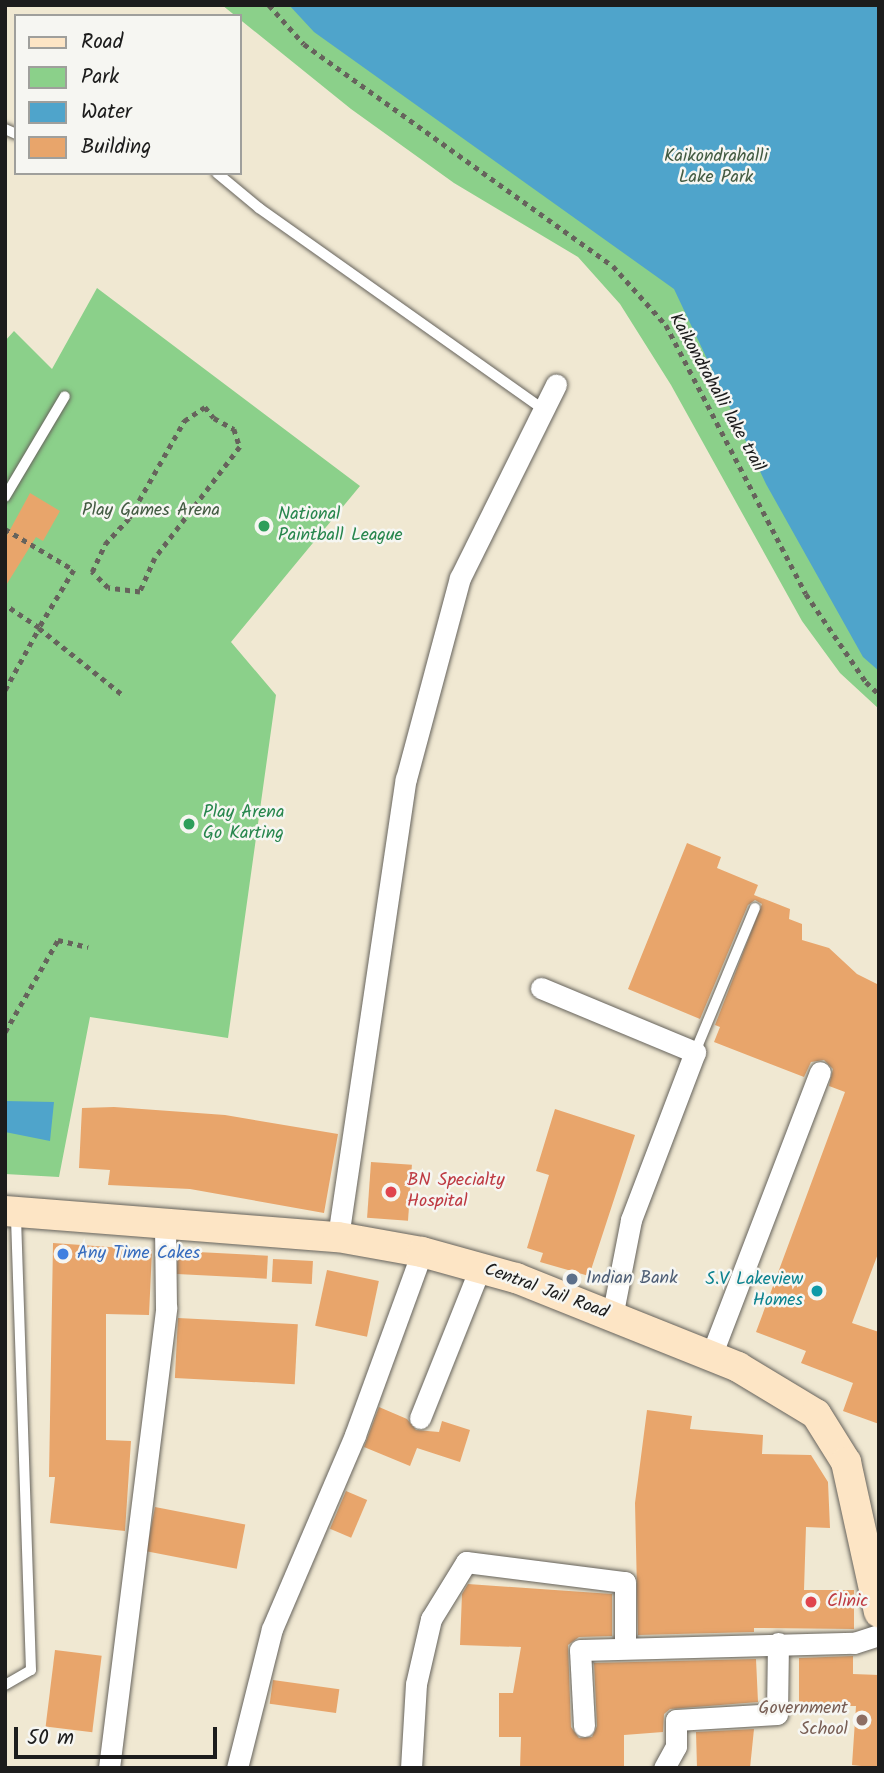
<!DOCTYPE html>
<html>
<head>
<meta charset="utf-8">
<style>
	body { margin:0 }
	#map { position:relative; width:884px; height:1773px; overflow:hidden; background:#f0e8d2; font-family:Kalam,sans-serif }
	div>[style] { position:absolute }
	.green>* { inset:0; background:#8bd08a }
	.water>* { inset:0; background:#4fa4cb }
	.building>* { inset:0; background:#e8a56b; transform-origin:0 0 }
	.path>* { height:4.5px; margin-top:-2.25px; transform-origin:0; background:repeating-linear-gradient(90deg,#66635c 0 5px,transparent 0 10px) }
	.roads { filter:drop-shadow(0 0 2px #66635c) drop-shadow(0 0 2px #66635c) }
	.lane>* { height:10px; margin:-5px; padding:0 5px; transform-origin:5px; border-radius:5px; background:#fff }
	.street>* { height:21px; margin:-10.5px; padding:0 10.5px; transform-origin:10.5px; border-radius:10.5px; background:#fff }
	.secondary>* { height:30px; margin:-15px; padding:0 15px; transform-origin:15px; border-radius:15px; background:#fde5c5 }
	.dots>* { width:19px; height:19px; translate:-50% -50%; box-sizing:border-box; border:4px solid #f6f6f2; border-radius:50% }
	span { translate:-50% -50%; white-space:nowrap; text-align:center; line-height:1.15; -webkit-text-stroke:5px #f6f6f2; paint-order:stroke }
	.park-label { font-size:18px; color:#435b42 }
	.street-label { font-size:18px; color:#1c1c1c }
	.leisure-label { font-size:18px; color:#27864d }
	.left { translate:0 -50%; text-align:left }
	.health-label { font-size:18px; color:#be3a42 }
	.shop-label { font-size:18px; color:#366cbe }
	.service-label { font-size:18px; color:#4e5e75 }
	.culture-label { font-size:18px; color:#0d838f }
	.right { translate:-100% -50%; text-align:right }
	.education-label { font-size:18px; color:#785e54 }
	.frame { position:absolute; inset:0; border:7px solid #1c1c1c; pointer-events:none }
	.legend { position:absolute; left:14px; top:14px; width:228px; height:161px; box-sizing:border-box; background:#f6f6f2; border:2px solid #9f9f9c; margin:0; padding:9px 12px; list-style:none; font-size:21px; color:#1c1c1c }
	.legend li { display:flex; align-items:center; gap:14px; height:35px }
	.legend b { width:35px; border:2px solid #9f9f9c }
	.scale { position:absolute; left:14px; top:1727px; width:203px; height:32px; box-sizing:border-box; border:4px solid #1c1c1c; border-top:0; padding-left:9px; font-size:21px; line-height:24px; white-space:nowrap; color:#1c1c1c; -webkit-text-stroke:5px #f6f6f2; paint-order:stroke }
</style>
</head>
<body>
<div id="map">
	<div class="green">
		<div style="clip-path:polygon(222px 5px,879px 5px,879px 709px,840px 673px,802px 621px,671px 385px,620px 304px,578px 257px,454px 183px,351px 109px)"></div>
		<div style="clip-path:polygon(97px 288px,360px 486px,231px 642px,276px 695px,228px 1038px,90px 1017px,59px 1177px,5px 1174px,5px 341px,14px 331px,52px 369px)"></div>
	</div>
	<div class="water">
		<div style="clip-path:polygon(289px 5px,879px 5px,879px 671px,863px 657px,766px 484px,674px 289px,314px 32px)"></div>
		<div style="clip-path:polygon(5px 1101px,54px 1102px,50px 1141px,5px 1132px)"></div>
	</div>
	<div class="building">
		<div style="clip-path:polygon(30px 493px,60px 511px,43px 541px,36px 537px,5px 587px,5px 539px)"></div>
		<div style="clip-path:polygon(687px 843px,721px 857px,717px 868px,758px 885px,754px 895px,790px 909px,789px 919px,802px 924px,802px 940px,829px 948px,857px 974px,879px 985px,879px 1251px,852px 1323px,879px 1332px,879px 1424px,843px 1411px,853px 1383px,801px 1363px,806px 1351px,756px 1332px,845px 1092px,829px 1086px,833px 1069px,824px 1060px,811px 1062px,804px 1077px,714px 1042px,720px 1027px,715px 1025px,762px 904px,755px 900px,748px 905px,700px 1019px,628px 989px)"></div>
		<div style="clip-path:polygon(114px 1107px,225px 1115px,338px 1134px,324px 1213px,190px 1189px,108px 1185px,110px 1170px,79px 1168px,82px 1108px)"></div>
		<div style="clip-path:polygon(555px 1109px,635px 1135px,589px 1276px,540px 1262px,543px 1253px,527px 1248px,549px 1175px,536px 1171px)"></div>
		<div style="left:371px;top:1162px;width:41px;height:56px;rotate:4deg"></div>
		<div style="clip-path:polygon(53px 1243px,152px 1250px,149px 1315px,106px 1314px,106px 1440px,131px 1441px,125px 1531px,50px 1523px,55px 1477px,49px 1477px)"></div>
		<div style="left:178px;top:1251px;width:90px;height:23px;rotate:3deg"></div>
		<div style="left:273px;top:1259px;width:40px;height:23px;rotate:3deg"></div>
		<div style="left:327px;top:1270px;width:53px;height:57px;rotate:12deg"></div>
		<div style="left:178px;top:1318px;width:120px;height:60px;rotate:3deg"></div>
		<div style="clip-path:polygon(379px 1407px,407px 1419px,416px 1430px,439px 1432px,442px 1421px,470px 1430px,460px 1462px,417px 1448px,410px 1466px,364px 1447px)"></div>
		<div style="clip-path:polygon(647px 1410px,692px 1416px,690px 1429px,763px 1435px,762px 1454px,811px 1455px,828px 1482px,830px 1528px,806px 1527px,804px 1590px,854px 1590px,854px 1629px,754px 1628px,754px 1632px,638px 1635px,635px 1503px)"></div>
		<div style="left:346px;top:1491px;width:23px;height:41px;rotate:23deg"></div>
		<div style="left:155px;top:1507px;width:92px;height:45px;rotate:11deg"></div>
		<div style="clip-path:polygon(468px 1584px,612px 1594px,612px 1636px,579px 1637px,568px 1645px,571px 1727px,579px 1738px,592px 1737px,597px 1726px,594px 1663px,756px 1659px,758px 1702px,670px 1709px,664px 1714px,663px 1732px,624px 1735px,624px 1768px,520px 1768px,521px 1737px,499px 1737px,499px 1693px,513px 1693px,521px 1647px,460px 1645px,462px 1594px)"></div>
		<div style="left:55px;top:1650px;width:47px;height:77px;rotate:7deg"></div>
		<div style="clip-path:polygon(853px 1656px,853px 1674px,879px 1675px,879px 1768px,852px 1765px,856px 1706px,799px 1706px,799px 1658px)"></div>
		<div style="left:273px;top:1680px;width:67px;height:24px;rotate:8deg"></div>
		<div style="clip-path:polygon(754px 1729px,750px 1768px,697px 1768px,696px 1732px)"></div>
	</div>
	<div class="path">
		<div style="left:269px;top:5px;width:52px;rotate:48.1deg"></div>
		<div style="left:304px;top:44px;width:380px;rotate:35.7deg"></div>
		<div style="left:613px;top:266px;width:79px;rotate:48.1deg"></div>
		<div style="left:666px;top:325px;width:303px;rotate:62.5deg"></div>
		<div style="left:806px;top:594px;width:107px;rotate:55.7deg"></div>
		<div style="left:866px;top:682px;width:18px;rotate:43deg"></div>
		<div style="left:205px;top:407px;width:14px;rotate:51deg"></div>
		<div style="left:214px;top:418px;width:23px;rotate:29deg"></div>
		<div style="left:234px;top:429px;width:19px;rotate:72deg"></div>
		<div style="left:240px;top:447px;width:140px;rotate:127.4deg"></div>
		<div style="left:155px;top:558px;width:37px;rotate:114deg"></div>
		<div style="left:140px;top:592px;width:32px;rotate:-173deg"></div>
		<div style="left:108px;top:588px;width:23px;rotate:-135deg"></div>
		<div style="left:92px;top:572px;width:31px;rotate:-65deg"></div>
		<div style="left:105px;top:544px;width:35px;rotate:-47deg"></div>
		<div style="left:129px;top:518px;width:112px;rotate:-60.4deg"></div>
		<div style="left:184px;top:421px;width:25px;rotate:-34deg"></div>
		<div style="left:5px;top:529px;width:80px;rotate:30.7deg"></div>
		<div style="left:74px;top:570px;width:68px;rotate:121.1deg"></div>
		<div style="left:39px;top:628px;width:41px;rotate:-145.9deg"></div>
		<div style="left:5px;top:690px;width:71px;rotate:-61.3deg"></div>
		<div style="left:39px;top:628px;width:107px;rotate:38.6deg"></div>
		<div style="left:5px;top:1032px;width:106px;rotate:-60.1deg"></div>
		<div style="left:58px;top:940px;width:31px;rotate:13deg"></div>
	</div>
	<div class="roads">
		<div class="lane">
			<div style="left:5px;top:129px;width:12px;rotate:24deg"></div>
			<div style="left:217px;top:173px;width:55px;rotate:39.8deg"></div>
			<div style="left:259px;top:208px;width:349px;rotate:35.3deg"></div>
			<div style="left:5px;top:497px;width:117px;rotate:-59.3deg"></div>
			<div style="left:695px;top:1052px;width:156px;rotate:-67.4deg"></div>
			<div style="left:5px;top:1685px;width:30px;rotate:-30deg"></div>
			<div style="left:31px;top:1670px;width:456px;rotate:-91.9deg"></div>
		</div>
		<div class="street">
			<div style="left:541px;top:988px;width:167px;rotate:22.6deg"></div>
			<div style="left:695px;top:1052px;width:180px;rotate:110.9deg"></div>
			<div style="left:631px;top:1220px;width:99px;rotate:101.1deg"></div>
			<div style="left:338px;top:1237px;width:463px;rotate:-81.6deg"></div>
			<div style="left:406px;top:779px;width:208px;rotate:-75deg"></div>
			<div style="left:460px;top:578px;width:216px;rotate:-63.6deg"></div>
			<div style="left:711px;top:1356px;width:304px;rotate:-69deg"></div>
			<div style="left:420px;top:1418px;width:162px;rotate:-68.2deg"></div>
			<div style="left:584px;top:1726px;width:76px;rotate:-93deg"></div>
			<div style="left:580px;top:1650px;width:274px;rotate:-1.5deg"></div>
			<div style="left:854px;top:1643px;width:26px;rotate:-18deg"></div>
			<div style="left:109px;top:1768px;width:464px;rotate:-82.9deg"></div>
			<div style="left:166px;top:1308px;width:87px;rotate:-90.7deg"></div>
			<div style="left:237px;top:1768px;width:143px;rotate:-75.9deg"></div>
			<div style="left:272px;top:1629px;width:211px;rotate:-66.8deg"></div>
			<div style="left:355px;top:1435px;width:195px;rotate:-69.9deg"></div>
			<div style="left:411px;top:1768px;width:84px;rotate:-86.6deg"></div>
			<div style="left:416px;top:1684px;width:67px;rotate:-77deg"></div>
			<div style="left:431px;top:1619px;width:67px;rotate:-58.4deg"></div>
			<div style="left:466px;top:1562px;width:160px;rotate:7.2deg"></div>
			<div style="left:625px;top:1582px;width:64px;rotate:90deg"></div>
			<div style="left:664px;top:1768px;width:25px;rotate:-61deg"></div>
			<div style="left:676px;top:1746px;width:26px;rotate:-90deg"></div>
			<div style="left:676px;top:1720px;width:101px;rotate:-3.4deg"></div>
			<div style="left:777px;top:1714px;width:71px;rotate:-89.2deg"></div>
		</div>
		<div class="secondary">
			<div style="left:5px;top:1211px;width:334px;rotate:4.5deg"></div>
			<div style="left:338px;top:1237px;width:85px;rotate:10.1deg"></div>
			<div style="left:422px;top:1252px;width:98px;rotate:15.5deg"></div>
			<div style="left:516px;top:1278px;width:239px;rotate:21.8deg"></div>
			<div style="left:738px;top:1367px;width:91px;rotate:31.1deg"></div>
			<div style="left:816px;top:1414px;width:57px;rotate:58deg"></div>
			<div style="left:846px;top:1462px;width:154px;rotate:77.6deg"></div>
		</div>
	</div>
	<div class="dots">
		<div style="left:264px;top:526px;background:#2e9e5b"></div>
		<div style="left:189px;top:824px;background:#2e9e5b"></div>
		<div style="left:391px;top:1192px;background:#e0444e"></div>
		<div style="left:63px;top:1254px;background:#3f7fe0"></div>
		<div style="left:572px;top:1279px;background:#5c6f8a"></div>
		<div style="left:817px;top:1291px;background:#0f9aa8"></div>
		<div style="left:811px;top:1602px;background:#e0444e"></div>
		<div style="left:862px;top:1720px;background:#8d6e63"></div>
	</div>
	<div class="park-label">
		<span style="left:716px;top:168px">Kaikondrahalli<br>Lake Park</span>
		<span style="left:151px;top:511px">Play Games Arena</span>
	</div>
	<div class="street-label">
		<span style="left:716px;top:393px;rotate:61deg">Kaikondrahalli lake trail</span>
		<span style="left:546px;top:1292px;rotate:20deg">Central Jail Road</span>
	</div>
	<div class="leisure-label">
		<span class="left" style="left:278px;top:526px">National<br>Paintball League</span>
		<span class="left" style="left:203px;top:824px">Play Arena<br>Go Karting</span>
	</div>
	<div class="health-label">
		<span class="left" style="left:407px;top:1192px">BN Specialty<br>Hospital</span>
		<span class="left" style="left:827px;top:1602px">Clinic</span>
	</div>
	<div class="shop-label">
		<span class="left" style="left:77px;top:1254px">Any Time Cakes</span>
	</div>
	<div class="service-label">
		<span class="left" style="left:586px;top:1279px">Indian Bank</span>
	</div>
	<div class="culture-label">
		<span class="right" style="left:803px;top:1291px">S.V Lakeview<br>Homes</span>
	</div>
	<div class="education-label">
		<span class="right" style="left:848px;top:1720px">Government<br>School</span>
	</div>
	<div class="frame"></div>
	<ul class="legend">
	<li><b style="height:9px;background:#fde5c5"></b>Road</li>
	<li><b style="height:19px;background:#8bd08a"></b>Park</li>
	<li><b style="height:19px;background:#4fa4cb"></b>Water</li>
	<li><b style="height:19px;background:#e8a56b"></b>Building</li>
	</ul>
	<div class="scale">50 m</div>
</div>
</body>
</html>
